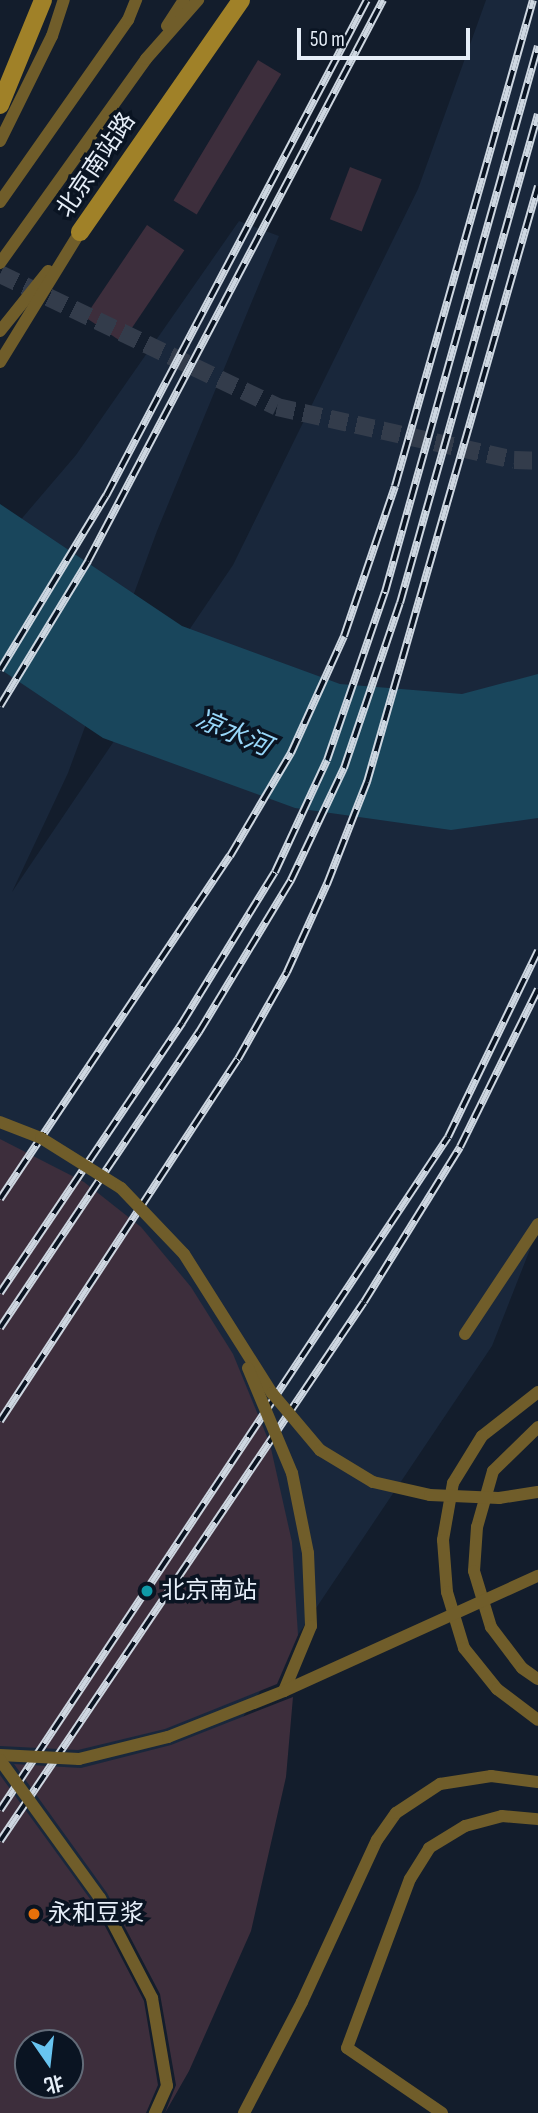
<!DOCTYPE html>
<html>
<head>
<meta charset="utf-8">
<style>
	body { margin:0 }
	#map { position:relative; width:538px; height:2113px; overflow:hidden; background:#131d2c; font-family:"Sofia Sans Condensed","Noto Sans SC",sans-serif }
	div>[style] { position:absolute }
	.built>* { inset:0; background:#19273b }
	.water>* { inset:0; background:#19465c }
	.building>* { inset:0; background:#3d2e3c; transform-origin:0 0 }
	.secondary-tunnel>* { height:18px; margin-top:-9px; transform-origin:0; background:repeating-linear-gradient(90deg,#333c4b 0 18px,transparent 0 27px) }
	.lane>* { height:12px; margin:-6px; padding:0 6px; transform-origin:6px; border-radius:6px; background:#705d2a }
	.secondary>* { height:18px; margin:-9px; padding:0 9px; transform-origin:9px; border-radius:9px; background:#a08128 }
	.rail>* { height:8px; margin-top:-4px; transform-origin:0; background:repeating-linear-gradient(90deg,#0a1422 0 16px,#ced7e1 0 32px); box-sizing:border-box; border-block:2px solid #ced7e1 }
	.lane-bridge>* { height:12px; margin:-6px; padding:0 6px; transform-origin:6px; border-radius:6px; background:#705d2a }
	.dots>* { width:19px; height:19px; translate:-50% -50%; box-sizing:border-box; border:4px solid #0a1422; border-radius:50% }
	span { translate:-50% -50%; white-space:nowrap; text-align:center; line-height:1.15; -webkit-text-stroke:7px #0a1422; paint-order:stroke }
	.street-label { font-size:24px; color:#e6eef8 }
	.poi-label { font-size:24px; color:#e6eef8 }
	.left { translate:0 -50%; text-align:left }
	.water-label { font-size:26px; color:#98d7f9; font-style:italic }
	.north { position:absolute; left:14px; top:2029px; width:70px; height:70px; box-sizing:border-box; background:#0a1422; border:2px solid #626b78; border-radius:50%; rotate:166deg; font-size:19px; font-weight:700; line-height:28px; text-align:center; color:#e6eef8 }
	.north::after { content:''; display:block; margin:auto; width:24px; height:32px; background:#68c4f0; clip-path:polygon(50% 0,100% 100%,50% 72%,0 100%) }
	.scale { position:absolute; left:297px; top:28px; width:173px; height:32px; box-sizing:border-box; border:4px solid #e6eef8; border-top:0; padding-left:9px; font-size:21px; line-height:24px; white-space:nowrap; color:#e6eef8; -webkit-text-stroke:5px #0a1422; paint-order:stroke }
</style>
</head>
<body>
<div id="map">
	<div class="built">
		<div style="clip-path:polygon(486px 0,538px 0,538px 1229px,492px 1346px,0 2079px,0 544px,76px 455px,239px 221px,279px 236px,157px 531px,68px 773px,12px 892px,233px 565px,418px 189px)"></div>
	</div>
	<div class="water">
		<div style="clip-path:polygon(0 504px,182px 626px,340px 684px,462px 694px,538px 674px,538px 818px,451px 830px,295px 808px,103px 738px,0 669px)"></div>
	</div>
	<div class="building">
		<div style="left:258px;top:60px;width:27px;height:164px;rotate:31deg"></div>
		<div style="left:350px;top:167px;width:34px;height:56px;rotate:21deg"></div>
		<div style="left:147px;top:225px;width:45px;height:111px;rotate:34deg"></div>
		<div style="clip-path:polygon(0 1139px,84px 1182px,141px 1227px,191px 1287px,233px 1354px,270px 1444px,292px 1542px,298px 1635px,277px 1684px,165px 1729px,78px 1750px,0 1746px)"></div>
		<div style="clip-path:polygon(293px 1697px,286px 1777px,251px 1931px,189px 2071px,165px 2113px,176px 2085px,160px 1994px,107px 1893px,14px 1764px,81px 1768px,171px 1745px)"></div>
		<div style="clip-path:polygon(evenodd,0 1775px,93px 1903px,144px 2001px,158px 2085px,146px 2113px,0 2113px,0 1775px,28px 2043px,70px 2043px,70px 2085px,28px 2085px,28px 2043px)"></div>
	</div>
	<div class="secondary-tunnel">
		<div style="left:0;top:274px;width:307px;rotate:25.6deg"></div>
		<div style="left:277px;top:407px;width:243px;rotate:12.6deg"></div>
		<div style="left:514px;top:460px;width:24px;rotate:2deg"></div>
	</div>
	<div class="lane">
		<div style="left:167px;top:26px;width:31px;rotate:-57deg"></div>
		<div style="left:0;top:141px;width:117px;rotate:-63.7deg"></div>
		<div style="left:52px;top:36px;width:38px;rotate:-72deg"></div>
		<div style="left:0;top:202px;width:223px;rotate:-54.9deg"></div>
		<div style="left:128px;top:20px;width:22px;rotate:-68deg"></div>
		<div style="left:0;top:263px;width:251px;rotate:-54.4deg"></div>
		<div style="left:146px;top:59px;width:79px;rotate:-48.6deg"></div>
		<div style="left:0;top:331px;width:77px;rotate:-51.3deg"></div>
		<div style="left:0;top:362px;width:153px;rotate:-58.4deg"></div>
		<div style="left:465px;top:1334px;width:132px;rotate:-56.4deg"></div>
		<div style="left:538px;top:1392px;width:71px;rotate:141.8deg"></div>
		<div style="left:482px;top:1436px;width:55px;rotate:121.7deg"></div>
		<div style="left:453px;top:1483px;width:58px;rotate:100deg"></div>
		<div style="left:443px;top:1540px;width:52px;rotate:85.6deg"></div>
		<div style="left:447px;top:1592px;width:59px;rotate:73.1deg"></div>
		<div style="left:464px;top:1648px;width:53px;rotate:51.2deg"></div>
		<div style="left:497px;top:1689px;width:51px;rotate:37.1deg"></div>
		<div style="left:538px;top:1427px;width:63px;rotate:135.6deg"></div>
		<div style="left:493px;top:1471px;width:58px;rotate:105.9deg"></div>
		<div style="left:477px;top:1527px;width:44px;rotate:93.9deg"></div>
		<div style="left:474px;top:1571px;width:59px;rotate:73.1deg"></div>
		<div style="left:491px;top:1627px;width:51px;rotate:52.9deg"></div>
		<div style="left:522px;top:1668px;width:19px;rotate:35deg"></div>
		<div style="left:244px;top:2113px;width:125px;rotate:-62.4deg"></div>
		<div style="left:302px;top:2002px;width:179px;rotate:-65.2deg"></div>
		<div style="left:377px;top:1840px;width:33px;rotate:-55deg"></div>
		<div style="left:396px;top:1813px;width:53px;rotate:-33.4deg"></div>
		<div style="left:440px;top:1784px;width:52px;rotate:-8.9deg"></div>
		<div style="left:491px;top:1776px;width:47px;rotate:7.3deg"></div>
		<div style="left:442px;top:2113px;width:115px;rotate:-145.6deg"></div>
		<div style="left:347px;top:2048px;width:180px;rotate:-69.6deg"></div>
		<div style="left:410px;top:1879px;width:36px;rotate:-58deg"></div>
		<div style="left:429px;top:1848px;width:42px;rotate:-31.4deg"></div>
		<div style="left:465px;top:1826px;width:38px;rotate:-15deg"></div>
		<div style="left:502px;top:1816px;width:36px;rotate:5deg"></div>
	</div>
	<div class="secondary">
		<div style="left:0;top:105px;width:113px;rotate:-67.7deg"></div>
		<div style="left:80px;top:232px;width:282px;rotate:-55.2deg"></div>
	</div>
	<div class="rail">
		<div style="left:0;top:670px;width:204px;rotate:-58.7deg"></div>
		<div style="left:106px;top:496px;width:560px;rotate:-62.25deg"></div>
		<div style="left:0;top:706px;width:170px;rotate:-58.7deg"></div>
		<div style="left:88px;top:561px;width:634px;rotate:-62.26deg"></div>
		<div style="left:0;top:1199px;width:413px;rotate:-56.2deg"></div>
		<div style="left:230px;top:856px;width:120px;rotate:-59.4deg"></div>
		<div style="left:291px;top:753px;width:128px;rotate:-65.6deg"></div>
		<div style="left:344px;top:636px;width:158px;rotate:-71.2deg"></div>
		<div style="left:395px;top:486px;width:505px;rotate:-74.15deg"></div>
		<div style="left:0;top:1293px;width:326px;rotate:-56deg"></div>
		<div style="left:182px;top:1023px;width:177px;rotate:-58.4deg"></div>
		<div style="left:275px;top:872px;width:123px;rotate:-65.1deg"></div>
		<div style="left:327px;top:760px;width:178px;rotate:-71deg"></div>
		<div style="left:385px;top:592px;width:567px;rotate:-74.35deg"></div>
		<div style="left:0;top:1328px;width:357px;rotate:-56.1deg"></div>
		<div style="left:199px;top:1032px;width:178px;rotate:-58.8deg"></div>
		<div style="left:291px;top:880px;width:124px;rotate:-64.7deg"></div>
		<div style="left:344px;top:768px;width:174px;rotate:-71.3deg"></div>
		<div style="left:400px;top:603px;width:508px;rotate:-74.24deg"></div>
		<div style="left:0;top:1421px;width:433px;rotate:-56.7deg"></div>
		<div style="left:238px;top:1059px;width:100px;rotate:-60.6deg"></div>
		<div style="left:287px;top:972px;width:97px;rotate:-65.6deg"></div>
		<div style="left:327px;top:884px;width:110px;rotate:-68.6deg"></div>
		<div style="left:367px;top:782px;width:620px;rotate:-73.99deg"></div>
		<div style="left:0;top:1810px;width:808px;rotate:-56.35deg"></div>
		<div style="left:448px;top:1137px;width:207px;rotate:-64.2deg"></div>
		<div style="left:0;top:1841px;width:650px;rotate:-55.97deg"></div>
		<div style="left:364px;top:1302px;width:182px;rotate:-58.2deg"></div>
		<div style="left:460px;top:1147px;width:176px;rotate:-63.7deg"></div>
	</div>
	<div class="lane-bridge">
		<div style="left:0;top:1122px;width:44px;rotate:21.3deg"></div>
		<div style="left:41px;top:1138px;width:94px;rotate:32deg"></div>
		<div style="left:121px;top:1188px;width:91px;rotate:46.3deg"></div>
		<div style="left:184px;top:1254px;width:165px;rotate:57.7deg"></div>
		<div style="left:272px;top:1393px;width:75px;rotate:49.9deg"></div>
		<div style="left:320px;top:1450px;width:62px;rotate:31.1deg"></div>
		<div style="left:373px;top:1482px;width:58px;rotate:12.8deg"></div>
		<div style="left:430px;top:1495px;width:69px;rotate:2.5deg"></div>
		<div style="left:499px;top:1498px;width:39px;rotate:-9deg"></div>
		<div style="left:248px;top:1368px;width:114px;rotate:67.3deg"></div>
		<div style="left:292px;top:1473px;width:82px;rotate:78.7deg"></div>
		<div style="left:308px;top:1553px;width:73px;rotate:87.6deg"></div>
		<div style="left:311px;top:1626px;width:70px;rotate:112.6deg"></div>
		<div style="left:0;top:1755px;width:79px;rotate:2.9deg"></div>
		<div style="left:79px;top:1759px;width:92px;rotate:-13.9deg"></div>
		<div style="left:168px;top:1737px;width:125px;rotate:-21.6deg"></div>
		<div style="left:284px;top:1691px;width:279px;rotate:-24.4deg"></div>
		<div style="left:0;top:1760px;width:170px;rotate:54.1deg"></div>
		<div style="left:100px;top:1898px;width:113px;rotate:62.5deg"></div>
		<div style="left:152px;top:1998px;width:89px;rotate:80.3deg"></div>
		<div style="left:167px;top:2086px;width:30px;rotate:114deg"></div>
	</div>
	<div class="dots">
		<div style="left:147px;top:1591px;background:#0f9aa8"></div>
		<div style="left:34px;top:1914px;background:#e8710a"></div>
	</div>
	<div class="street-label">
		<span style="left:96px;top:165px;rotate:-56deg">北京南站路</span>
	</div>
	<div class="poi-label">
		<span class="left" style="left:161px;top:1591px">北京南站</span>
		<span class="left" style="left:48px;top:1914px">永和豆浆</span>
	</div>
	<div class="water-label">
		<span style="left:233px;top:734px;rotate:23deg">凉水河</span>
	</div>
	<div class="north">北</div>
	<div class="scale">50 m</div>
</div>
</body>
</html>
